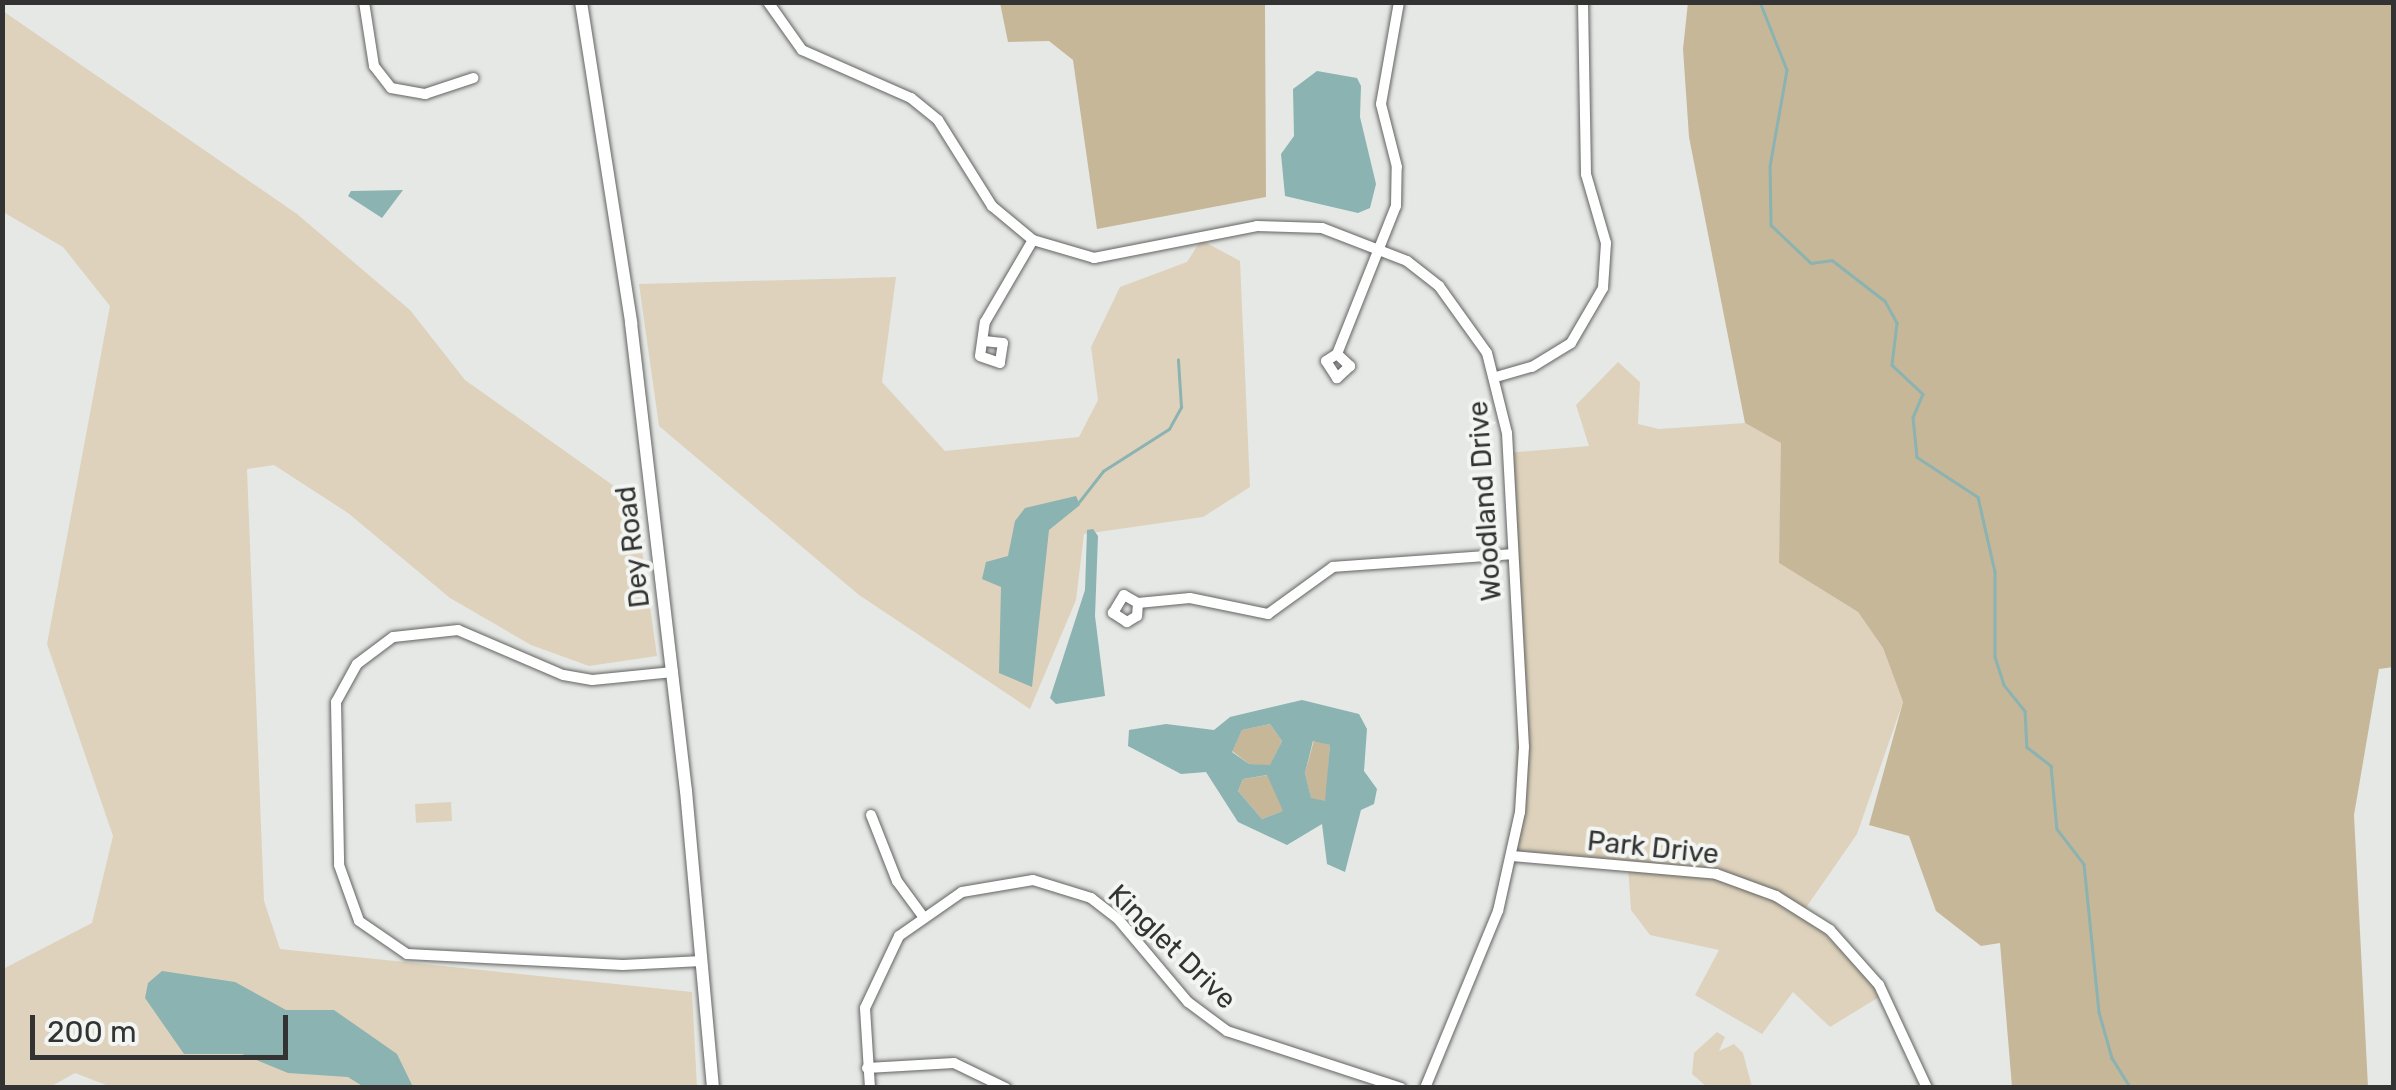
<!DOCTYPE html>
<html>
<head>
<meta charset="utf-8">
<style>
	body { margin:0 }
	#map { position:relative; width:2396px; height:1090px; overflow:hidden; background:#e6e8e5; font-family:Rubik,sans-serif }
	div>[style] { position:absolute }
	.green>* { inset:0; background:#ded2bc; transform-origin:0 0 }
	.forest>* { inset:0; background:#c7b799 }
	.water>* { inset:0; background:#8ab3b1 }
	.stream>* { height:2.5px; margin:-1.25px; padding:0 1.25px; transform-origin:1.25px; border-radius:1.25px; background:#8ab3b1 }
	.roads { filter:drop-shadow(0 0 2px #626462) drop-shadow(0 0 2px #626462) }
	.minor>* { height:10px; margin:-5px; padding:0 5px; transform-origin:5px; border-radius:5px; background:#fff }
	.major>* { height:12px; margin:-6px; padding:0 6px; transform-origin:6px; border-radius:6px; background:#fff }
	span { translate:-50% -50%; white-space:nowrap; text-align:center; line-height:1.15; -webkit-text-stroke:8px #f3f5f2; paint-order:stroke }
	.street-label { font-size:28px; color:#323332 }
	.frame { position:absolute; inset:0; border:5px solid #323332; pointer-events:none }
	.scale { position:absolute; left:30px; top:1015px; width:258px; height:45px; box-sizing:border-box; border:5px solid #323332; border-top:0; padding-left:12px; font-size:30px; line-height:35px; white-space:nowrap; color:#323332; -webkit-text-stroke:8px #f3f5f2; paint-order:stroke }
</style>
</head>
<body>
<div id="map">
	<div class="green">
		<div style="clip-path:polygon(3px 11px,297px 214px,410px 310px,465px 380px,635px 501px,657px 656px,589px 666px,531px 645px,450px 598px,348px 513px,274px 465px,247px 469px,264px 901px,280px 949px,692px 992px,697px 1087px,114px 1088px,75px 1073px,50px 1087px,3px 1087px,3px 969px,92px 923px,113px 836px,47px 644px,110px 306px,63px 247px,3px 212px)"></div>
		<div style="clip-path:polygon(1201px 240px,1240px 261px,1250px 487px,1203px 517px,1084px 534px,1076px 600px,1030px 709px,859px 595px,659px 426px,639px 284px,896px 277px,882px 382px,945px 451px,1079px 437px,1098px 400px,1091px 347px,1120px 287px,1187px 262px)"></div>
		<div style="clip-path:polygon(1618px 362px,1640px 382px,1638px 424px,1659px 429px,1745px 423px,1782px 443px,1779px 563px,1858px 612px,1883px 648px,1903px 702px,1857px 834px,1803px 912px,1884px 994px,1830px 1027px,1793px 992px,1762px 1034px,1695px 995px,1719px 950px,1650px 935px,1631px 910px,1628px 867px,1513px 857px,1519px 652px,1506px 453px,1589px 446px,1576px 405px)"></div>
		<div style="left:451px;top:802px;width:19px;height:36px;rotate:87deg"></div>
		<div style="clip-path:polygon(1717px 1032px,1725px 1037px,1719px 1051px,1734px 1044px,1743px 1053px,1752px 1087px,1707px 1087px,1692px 1074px,1694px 1053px)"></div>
	</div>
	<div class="forest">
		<div style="clip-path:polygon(1688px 2px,2393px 3px,2394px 667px,2379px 669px,2354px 815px,2368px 1087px,2012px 1087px,2000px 943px,1981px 946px,1936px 911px,1909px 836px,1869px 825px,1903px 702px,1883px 648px,1858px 612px,1779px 563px,1781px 443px,1745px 423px,1689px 137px,1683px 49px)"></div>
		<div style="clip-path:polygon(1000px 3px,1265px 3px,1266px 197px,1097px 229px,1073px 60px,1049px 41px,1008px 42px)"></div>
		<div style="clip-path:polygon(1270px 724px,1282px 741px,1270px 766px,1249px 764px,1232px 751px,1242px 730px)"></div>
		<div style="clip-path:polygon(1314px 740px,1330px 745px,1326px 802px,1311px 799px,1305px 773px)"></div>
		<div style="clip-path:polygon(1268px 775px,1284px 811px,1262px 819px,1238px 791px,1243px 779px)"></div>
	</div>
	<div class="water">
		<div style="clip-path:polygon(1317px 71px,1357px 78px,1361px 86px,1360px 117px,1376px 184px,1370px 208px,1358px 213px,1285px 196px,1281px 154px,1294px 136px,1293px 89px)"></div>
		<div style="clip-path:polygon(403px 190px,382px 218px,348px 196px,351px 191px)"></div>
		<div style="clip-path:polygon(1076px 496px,1080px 505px,1049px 530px,1032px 687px,999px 673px,1001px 587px,982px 579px,986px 562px,1008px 556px,1015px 521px,1025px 508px)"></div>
		<div style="clip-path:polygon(1093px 529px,1098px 536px,1095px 616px,1105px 696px,1056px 704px,1050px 698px,1085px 590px,1087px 530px)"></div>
		<div style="clip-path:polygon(evenodd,1302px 700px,1359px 714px,1367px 729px,1364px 771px,1377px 789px,1374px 804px,1361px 810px,1345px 872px,1327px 864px,1322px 824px,1287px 845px,1238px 822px,1206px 772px,1181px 774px,1128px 746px,1129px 730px,1166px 724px,1214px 730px,1230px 717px,1302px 700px,1270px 724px,1282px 741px,1270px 765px,1249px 764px,1232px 752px,1242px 730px,1270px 724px,1302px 700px,1313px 741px,1330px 745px,1325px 801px,1311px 798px,1305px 773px,1313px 741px,1302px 700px,1267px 775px,1283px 811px,1262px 819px,1238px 791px,1243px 779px,1267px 775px)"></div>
		<div style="clip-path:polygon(162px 971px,235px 982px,286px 1010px,334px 1010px,397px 1054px,413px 1087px,364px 1087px,348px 1077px,288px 1073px,242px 1054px,184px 1054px,145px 998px,148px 983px)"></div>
	</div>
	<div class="stream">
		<div style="left:1760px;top:2px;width:73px;rotate:68.3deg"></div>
		<div style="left:1787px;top:70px;width:97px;rotate:100deg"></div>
		<div style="left:1770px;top:166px;width:59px;rotate:89deg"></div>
		<div style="left:1771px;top:225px;width:55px;rotate:43.5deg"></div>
		<div style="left:1811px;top:263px;width:21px;rotate:-8deg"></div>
		<div style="left:1832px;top:260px;width:67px;rotate:37.7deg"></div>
		<div style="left:1885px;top:301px;width:25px;rotate:61deg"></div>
		<div style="left:1897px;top:323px;width:42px;rotate:96.8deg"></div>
		<div style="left:1892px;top:365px;width:42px;rotate:43.1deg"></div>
		<div style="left:1923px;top:394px;width:25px;rotate:113deg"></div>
		<div style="left:1913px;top:417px;width:40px;rotate:84.3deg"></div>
		<div style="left:1917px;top:457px;width:73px;rotate:33.3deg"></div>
		<div style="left:1978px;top:497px;width:77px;rotate:77.2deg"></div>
		<div style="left:1995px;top:572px;width:85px;rotate:90deg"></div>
		<div style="left:1995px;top:657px;width:29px;rotate:72deg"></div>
		<div style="left:2004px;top:685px;width:33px;rotate:51deg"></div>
		<div style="left:2025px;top:711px;width:36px;rotate:87deg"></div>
		<div style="left:2027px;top:747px;width:31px;rotate:38deg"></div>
		<div style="left:2051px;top:766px;width:63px;rotate:84.6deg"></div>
		<div style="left:2057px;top:829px;width:44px;rotate:52.4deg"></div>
		<div style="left:2084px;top:864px;width:149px;rotate:84.2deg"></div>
		<div style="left:2099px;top:1012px;width:48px;rotate:74.2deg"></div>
		<div style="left:2112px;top:1058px;width:36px;rotate:58deg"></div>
		<div style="left:1079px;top:502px;width:39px;rotate:-52deg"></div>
		<div style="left:1103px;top:471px;width:78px;rotate:-32.5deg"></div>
		<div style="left:1169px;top:429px;width:25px;rotate:-61deg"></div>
		<div style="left:1181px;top:407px;width:47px;rotate:-93.7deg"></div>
	</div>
	<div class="roads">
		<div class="minor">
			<div style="left:364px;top:2px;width:65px;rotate:81.1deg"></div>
			<div style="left:374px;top:66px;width:28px;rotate:52deg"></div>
			<div style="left:391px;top:88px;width:35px;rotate:10deg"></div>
			<div style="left:425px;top:94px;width:51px;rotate:-18.4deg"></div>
			<div style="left:768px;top:2px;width:59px;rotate:54.7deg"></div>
			<div style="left:802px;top:50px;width:119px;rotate:23.8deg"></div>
			<div style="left:911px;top:98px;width:35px;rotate:39deg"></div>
			<div style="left:938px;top:120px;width:102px;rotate:57.9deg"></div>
			<div style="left:992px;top:206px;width:53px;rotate:39.7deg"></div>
			<div style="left:1033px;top:240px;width:64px;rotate:16.4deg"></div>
			<div style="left:1094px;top:258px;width:166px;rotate:-11.1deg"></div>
			<div style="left:1257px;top:226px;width:65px;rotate:1.8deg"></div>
			<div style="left:1322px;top:228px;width:91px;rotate:21.2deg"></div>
			<div style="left:1407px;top:261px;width:41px;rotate:38deg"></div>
			<div style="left:1439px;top:286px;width:82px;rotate:54.4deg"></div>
			<div style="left:1487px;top:353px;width:82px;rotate:76deg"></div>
			<div style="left:1507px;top:433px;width:314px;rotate:86.9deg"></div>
			<div style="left:1524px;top:747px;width:65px;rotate:93.5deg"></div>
			<div style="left:1520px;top:812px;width:101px;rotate:102.5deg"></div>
			<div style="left:1498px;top:911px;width:191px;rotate:112.4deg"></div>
			<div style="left:984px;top:341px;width:19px;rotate:6deg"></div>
			<div style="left:1003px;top:343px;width:20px;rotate:99deg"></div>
			<div style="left:1000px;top:363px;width:21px;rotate:-161deg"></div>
			<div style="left:980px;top:356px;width:34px;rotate:-82deg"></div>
			<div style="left:985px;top:322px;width:95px;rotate:-59.7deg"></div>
			<div style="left:1337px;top:354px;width:18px;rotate:43deg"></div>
			<div style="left:1350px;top:366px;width:18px;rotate:137deg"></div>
			<div style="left:1337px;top:378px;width:20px;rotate:-123deg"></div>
			<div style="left:1326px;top:361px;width:13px;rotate:-32deg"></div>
			<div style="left:1337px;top:354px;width:159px;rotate:-68.3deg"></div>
			<div style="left:1396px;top:206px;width:39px;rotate:-89deg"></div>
			<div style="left:1397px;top:167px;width:65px;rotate:-104.3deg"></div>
			<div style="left:1381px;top:104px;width:104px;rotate:-80deg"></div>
			<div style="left:1496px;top:377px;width:37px;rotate:-16deg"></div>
			<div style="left:1532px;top:367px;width:46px;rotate:-31.6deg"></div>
			<div style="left:1571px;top:343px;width:64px;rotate:-59.8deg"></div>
			<div style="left:1603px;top:288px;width:45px;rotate:-86.2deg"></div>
			<div style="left:1606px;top:243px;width:72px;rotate:-106.2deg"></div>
			<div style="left:1586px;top:174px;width:172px;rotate:-91deg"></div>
			<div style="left:1138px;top:603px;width:13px;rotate:94deg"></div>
			<div style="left:1137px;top:616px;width:12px;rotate:149deg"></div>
			<div style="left:1127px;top:622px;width:17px;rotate:-147deg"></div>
			<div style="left:1113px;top:613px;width:21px;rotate:-59deg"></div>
			<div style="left:1124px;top:595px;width:16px;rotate:30deg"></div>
			<div style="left:1138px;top:603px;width:52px;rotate:-5.5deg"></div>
			<div style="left:1190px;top:598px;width:80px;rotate:11.6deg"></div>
			<div style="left:1268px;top:614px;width:80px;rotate:-35.9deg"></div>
			<div style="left:1333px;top:567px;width:180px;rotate:-4.1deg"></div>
			<div style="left:673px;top:672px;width:81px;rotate:174.4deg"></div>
			<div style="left:592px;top:680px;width:29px;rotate:-170deg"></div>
			<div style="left:563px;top:675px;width:114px;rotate:-156.8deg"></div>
			<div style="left:458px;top:630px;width:65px;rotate:173.9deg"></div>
			<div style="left:393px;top:637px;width:45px;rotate:143.1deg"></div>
			<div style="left:357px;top:664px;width:43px;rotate:118.9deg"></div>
			<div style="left:336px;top:702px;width:163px;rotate:88.9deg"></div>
			<div style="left:339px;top:865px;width:59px;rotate:70.3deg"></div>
			<div style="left:359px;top:921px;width:58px;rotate:34.5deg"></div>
			<div style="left:407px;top:954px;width:216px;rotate:2.9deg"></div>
			<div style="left:623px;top:965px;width:79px;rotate:-2.9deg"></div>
			<div style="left:871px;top:815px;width:71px;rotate:68.5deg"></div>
			<div style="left:897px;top:881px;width:42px;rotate:53.7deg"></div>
			<div style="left:1512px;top:856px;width:205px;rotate:5deg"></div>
			<div style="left:1716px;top:874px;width:64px;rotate:20.1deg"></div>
			<div style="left:1776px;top:896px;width:64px;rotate:32.2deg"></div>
			<div style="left:1830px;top:930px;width:74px;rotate:48.3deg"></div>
			<div style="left:1879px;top:985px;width:114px;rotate:65deg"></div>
			<div style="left:867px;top:1068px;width:87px;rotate:-3.3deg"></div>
			<div style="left:954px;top:1063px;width:58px;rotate:25.7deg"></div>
			<div style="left:870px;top:1088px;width:80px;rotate:-93.6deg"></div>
			<div style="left:865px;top:1008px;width:80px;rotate:-64.7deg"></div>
			<div style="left:899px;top:936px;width:77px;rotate:-34.9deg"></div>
			<div style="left:962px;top:892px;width:72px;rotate:-9.6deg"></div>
			<div style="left:1033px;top:880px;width:61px;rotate:17.2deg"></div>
			<div style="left:1091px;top:898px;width:34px;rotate:38deg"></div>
			<div style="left:1118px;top:919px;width:109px;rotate:49.9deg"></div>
			<div style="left:1188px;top:1002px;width:49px;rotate:36.6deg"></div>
			<div style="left:1227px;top:1031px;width:183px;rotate:18.1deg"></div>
		</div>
		<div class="major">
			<div style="left:581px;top:2px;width:325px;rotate:81.1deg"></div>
			<div style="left:631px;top:323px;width:471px;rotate:83.3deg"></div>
			<div style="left:686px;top:791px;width:298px;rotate:84.8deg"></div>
		</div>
	</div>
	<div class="street-label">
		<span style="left:1485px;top:501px;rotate:-94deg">Woodland Drive</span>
		<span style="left:633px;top:547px;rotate:-97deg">Dey Road</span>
		<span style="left:1653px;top:848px;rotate:6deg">Park Drive</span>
		<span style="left:1172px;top:947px;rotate:44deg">Kinglet Drive</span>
	</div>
	<div class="frame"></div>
	<div class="scale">200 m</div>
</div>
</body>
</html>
